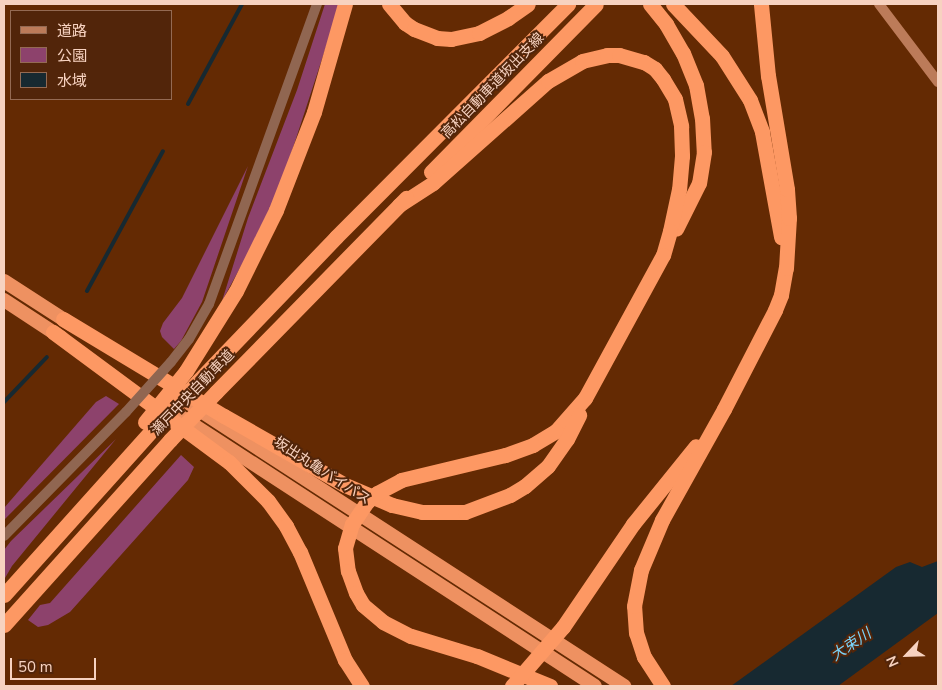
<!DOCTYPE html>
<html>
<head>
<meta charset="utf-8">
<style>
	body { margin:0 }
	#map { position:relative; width:942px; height:690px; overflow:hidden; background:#642a03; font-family:"Nunito Sans","Noto Sans JP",sans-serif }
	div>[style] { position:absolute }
	.green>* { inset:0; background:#8d426c }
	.water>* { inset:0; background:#172931 }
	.stream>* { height:4px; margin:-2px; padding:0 2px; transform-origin:2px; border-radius:2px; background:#172931 }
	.tertiary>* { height:10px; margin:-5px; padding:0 5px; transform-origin:5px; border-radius:5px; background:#906651 }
	.secondary>* { height:10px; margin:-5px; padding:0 5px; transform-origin:5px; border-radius:5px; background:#bc7b59 }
	.trunk>* { height:14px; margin:-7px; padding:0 7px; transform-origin:7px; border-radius:7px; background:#ee9161 }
	.motorway>* { height:15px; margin:-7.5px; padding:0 7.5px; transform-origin:7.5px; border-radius:7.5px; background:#fd9863 }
	.tertiary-bridge>* { height:10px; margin:-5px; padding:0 5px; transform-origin:5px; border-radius:5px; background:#906651 }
	.motorway-bridge>* { height:15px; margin:-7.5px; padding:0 7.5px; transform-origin:7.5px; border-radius:7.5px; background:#fd9863 }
	span { translate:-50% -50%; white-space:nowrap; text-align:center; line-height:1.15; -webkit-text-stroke:4px #52250a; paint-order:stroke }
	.street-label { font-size:14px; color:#f7d2c0 }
	.water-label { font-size:15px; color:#7ad4fa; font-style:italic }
	.frame { position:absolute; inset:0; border:5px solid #f7d2c0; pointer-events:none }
	.legend { position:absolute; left:10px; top:10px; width:162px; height:90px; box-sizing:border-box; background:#52250a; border:1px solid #946a53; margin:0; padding:6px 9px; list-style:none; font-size:15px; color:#f7d2c0 }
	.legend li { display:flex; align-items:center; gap:10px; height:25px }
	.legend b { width:25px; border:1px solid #946a53 }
	.north { position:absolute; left:882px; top:630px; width:50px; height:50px; -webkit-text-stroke:4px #52250a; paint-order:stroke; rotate:246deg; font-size:14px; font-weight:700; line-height:20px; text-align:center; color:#f7d2c0 }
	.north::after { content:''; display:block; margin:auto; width:18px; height:22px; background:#f7d2c0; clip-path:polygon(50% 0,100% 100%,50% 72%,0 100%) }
	.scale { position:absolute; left:10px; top:658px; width:86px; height:22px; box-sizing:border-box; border:2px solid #f7d2c0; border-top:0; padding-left:6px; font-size:15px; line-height:18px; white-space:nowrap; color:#f7d2c0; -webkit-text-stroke:4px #52250a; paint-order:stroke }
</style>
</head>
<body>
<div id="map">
	<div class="green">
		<div style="clip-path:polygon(325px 4px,340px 4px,288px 163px,264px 224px,222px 301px,248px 218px,297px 90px)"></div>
		<div style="clip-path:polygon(248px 166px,202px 302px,181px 341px,174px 349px,162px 337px,160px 331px,163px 323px,182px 298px)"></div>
		<div style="clip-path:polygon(106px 396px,119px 404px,4px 520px,4px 508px,96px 402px)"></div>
		<div style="clip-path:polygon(116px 439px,12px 566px,5px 578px,4px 550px,11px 541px)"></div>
		<div style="clip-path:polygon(181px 455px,194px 467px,188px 480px,70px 612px,48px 625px,38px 627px,28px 620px,40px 605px,50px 603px)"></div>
	</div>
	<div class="water">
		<div style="clip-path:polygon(938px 561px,938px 613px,838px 686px,731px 686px,896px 567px,910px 562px,922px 567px)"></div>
	</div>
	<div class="stream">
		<div style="left:188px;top:104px;width:114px;rotate:-61.6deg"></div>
		<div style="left:87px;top:291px;width:159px;rotate:-61.5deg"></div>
		<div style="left:4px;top:402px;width:62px;rotate:-46.3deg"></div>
	</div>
	<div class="tertiary">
		<div style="left:171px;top:362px;width:29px;rotate:-52deg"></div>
		<div style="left:189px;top:339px;width:40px;rotate:-60.3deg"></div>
		<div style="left:209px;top:304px;width:319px;rotate:-70.2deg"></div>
		<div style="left:4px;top:536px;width:174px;rotate:-45.5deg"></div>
	</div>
	<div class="secondary">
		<div style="left:879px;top:4px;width:98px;rotate:52.9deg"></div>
	</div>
	<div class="trunk">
		<div style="left:4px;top:281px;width:81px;rotate:32.9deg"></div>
		<div style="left:4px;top:300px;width:69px;rotate:33.2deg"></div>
		<div style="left:190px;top:404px;width:518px;rotate:33.01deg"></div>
		<div style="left:163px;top:405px;width:515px;rotate:33.04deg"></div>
	</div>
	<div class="motorway">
		<div style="left:389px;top:4px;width:25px;rotate:50deg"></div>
		<div style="left:405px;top:23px;width:11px;rotate:34deg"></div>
		<div style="left:414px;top:29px;width:25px;rotate:21deg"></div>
		<div style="left:437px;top:38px;width:14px;rotate:4deg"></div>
		<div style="left:451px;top:39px;width:29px;rotate:-12deg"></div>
		<div style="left:479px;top:33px;width:33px;rotate:-27deg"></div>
		<div style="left:508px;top:18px;width:24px;rotate:-35deg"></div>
		<div style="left:650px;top:4px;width:26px;rotate:51deg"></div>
		<div style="left:666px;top:24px;width:34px;rotate:60deg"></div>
		<div style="left:683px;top:53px;width:35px;rotate:68deg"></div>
		<div style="left:696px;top:85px;width:34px;rotate:80deg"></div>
		<div style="left:702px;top:118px;width:34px;rotate:87deg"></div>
		<div style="left:704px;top:152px;width:31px;rotate:99deg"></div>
		<div style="left:699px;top:183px;width:51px;rotate:116.6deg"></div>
		<div style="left:673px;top:4px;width:71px;rotate:46.7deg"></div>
		<div style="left:722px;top:56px;width:52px;rotate:57.5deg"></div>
		<div style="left:750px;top:100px;width:34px;rotate:69deg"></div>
		<div style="left:762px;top:132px;width:107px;rotate:79.7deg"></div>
		<div style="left:431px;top:172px;width:235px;rotate:-45.5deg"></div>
		<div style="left:399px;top:205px;width:40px;rotate:-32.9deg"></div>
		<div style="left:433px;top:183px;width:154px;rotate:-41.6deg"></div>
		<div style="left:548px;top:81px;width:39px;rotate:-30deg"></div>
		<div style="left:582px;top:61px;width:26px;rotate:-13deg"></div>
		<div style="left:607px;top:55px;width:12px"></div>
		<div style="left:619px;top:55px;width:26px;rotate:16deg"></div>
		<div style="left:644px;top:62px;width:13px;rotate:32deg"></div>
		<div style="left:655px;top:69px;width:13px;rotate:51deg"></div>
		<div style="left:663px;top:79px;width:23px;rotate:59deg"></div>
		<div style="left:675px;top:99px;width:28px;rotate:77deg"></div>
		<div style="left:681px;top:126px;width:30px;rotate:88deg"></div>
		<div style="left:682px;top:156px;width:33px;rotate:95deg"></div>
		<div style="left:679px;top:189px;width:43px;rotate:102.1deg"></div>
		<div style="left:670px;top:231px;width:25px;rotate:106deg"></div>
		<div style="left:663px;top:255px;width:163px;rotate:118.6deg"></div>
		<div style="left:585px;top:398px;width:44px;rotate:131.3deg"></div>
		<div style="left:556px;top:431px;width:27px;rotate:149deg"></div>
		<div style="left:533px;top:445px;width:30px;rotate:160deg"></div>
		<div style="left:505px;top:455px;width:107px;rotate:166.5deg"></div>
		<div style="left:63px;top:319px;width:188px;rotate:31.1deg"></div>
		<div style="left:224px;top:416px;width:139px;rotate:29.7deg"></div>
		<div style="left:345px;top:485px;width:51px;rotate:23.1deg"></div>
		<div style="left:392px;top:505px;width:31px;rotate:13deg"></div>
		<div style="left:422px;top:512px;width:43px"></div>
		<div style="left:465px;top:512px;width:48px;rotate:-20.7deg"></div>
		<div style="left:510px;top:495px;width:17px;rotate:-31deg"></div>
		<div style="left:525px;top:486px;width:30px;rotate:-41deg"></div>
		<div style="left:548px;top:466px;width:33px;rotate:-55deg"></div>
		<div style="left:567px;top:439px;width:27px;rotate:-63deg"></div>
		<div style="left:53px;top:332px;width:219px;rotate:36.5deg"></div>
		<div style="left:229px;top:462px;width:55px;rotate:45deg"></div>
		<div style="left:268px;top:501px;width:31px;rotate:54deg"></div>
		<div style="left:286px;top:526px;width:30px;rotate:62deg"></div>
		<div style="left:300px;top:552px;width:117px;rotate:67.4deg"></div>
		<div style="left:345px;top:660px;width:31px;rotate:57deg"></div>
		<div style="left:186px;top:371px;width:94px;rotate:-58deg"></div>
		<div style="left:236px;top:291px;width:90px;rotate:-63.7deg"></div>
		<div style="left:276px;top:210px;width:105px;rotate:-68.8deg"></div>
		<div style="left:314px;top:112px;width:112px;rotate:-74deg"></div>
		<div style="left:198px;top:381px;width:199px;rotate:-46.2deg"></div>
		<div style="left:336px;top:237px;width:329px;rotate:-45.1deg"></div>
		<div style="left:216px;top:392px;width:272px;rotate:-45.6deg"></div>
		<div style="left:345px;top:548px;width:23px;rotate:83deg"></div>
		<div style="left:348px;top:571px;width:23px;rotate:70deg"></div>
		<div style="left:356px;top:593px;width:14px;rotate:60deg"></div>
		<div style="left:363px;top:605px;width:26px;rotate:40deg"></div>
		<div style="left:383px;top:622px;width:31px;rotate:27deg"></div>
		<div style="left:411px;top:636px;width:69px;rotate:16.9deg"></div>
		<div style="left:477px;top:656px;width:79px;rotate:22.3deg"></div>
		<div style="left:4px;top:595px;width:223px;rotate:-48.1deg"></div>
		<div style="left:4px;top:625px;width:249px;rotate:-48.1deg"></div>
		<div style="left:563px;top:627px;width:125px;rotate:-55.8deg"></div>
		<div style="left:633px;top:524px;width:100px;rotate:-51.1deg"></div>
		<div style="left:663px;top:686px;width:35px;rotate:-123deg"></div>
		<div style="left:644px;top:657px;width:25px;rotate:-108deg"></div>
		<div style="left:636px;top:633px;width:27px;rotate:-94deg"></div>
		<div style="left:634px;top:606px;width:37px;rotate:-79deg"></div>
		<div style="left:641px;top:570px;width:54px;rotate:-67.2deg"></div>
		<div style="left:662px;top:520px;width:127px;rotate:-60.8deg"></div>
		<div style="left:724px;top:409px;width:111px;rotate:-62.7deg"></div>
		<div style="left:775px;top:310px;width:16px;rotate:-68deg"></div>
		<div style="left:781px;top:295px;width:27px;rotate:-80deg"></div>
		<div style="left:786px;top:268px;width:50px;rotate:-86.6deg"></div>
		<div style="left:789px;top:218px;width:29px;rotate:-94deg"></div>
		<div style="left:787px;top:189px;width:115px;rotate:-99.5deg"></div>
		<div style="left:768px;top:76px;width:72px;rotate:-95.6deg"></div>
	</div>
	<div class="tertiary-bridge">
		<div style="left:126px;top:412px;width:67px;rotate:-48deg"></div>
	</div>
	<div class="motorway-bridge">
		<div style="left:145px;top:422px;width:65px;rotate:-51.2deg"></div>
		<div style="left:153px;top:429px;width:66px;rotate:-46.8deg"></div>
		<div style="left:170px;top:440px;width:66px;rotate:-46.2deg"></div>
		<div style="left:345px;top:548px;width:25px;rotate:-74deg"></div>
		<div style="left:352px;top:524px;width:27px;rotate:-56deg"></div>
		<div style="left:367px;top:502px;width:13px;rotate:-42deg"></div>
		<div style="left:377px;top:493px;width:27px;rotate:-28deg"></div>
		<div style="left:512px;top:686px;width:78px;rotate:-49.2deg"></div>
	</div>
	<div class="street-label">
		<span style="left:493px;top:86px;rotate:-46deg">高松自動車道坂出支線</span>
		<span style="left:193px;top:393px;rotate:-46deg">瀬戸中央自動車道</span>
		<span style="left:322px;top:471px;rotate:33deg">坂出丸亀バイパス</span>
	</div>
	<div class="water-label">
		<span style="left:851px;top:645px;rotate:-34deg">大束川</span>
	</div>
	<div class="frame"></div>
	<ul class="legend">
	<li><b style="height:6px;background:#bc7b59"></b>道路</li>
	<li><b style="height:14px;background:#8d426c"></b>公園</li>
	<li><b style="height:14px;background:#172931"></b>水域</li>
	</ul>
	<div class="north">N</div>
	<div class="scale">50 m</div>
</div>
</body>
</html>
